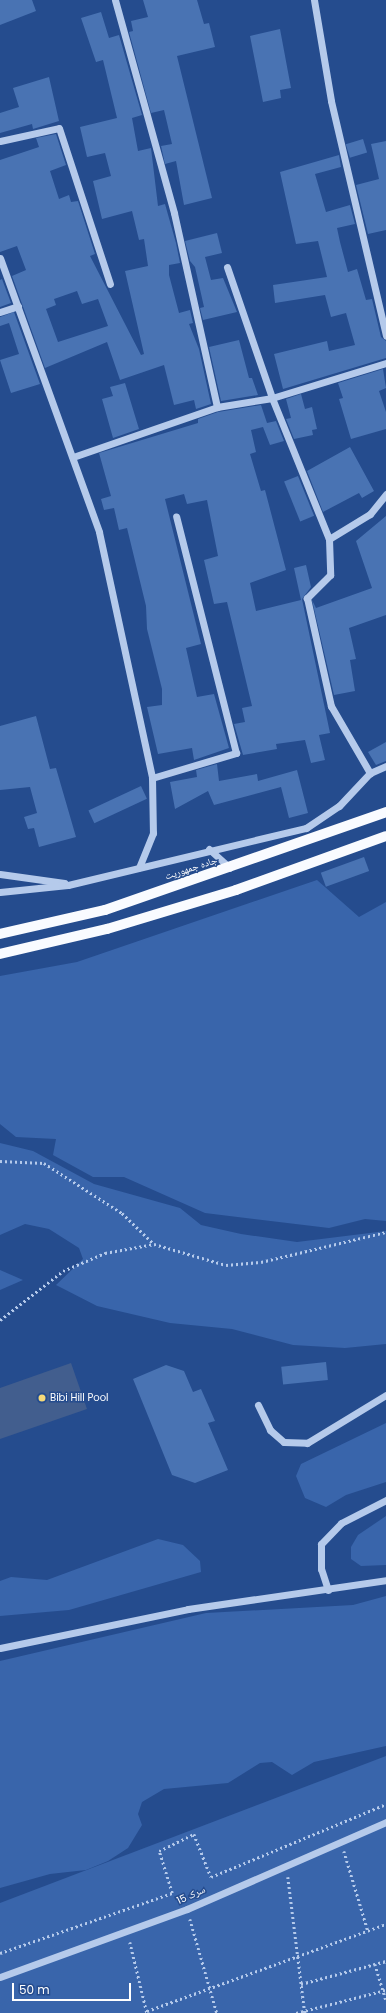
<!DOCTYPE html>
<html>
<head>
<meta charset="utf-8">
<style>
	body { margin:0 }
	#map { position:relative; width:386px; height:2013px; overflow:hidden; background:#254c8e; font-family:Poppins,"Noto Naskh Arabic",sans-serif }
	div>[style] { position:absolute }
	.green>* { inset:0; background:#3965ab }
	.water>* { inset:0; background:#425e8e }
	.building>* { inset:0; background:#4973b3; transform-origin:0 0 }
	.path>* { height:2.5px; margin-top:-1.25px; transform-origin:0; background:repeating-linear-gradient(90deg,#b5caeb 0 2px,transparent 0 5px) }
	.minor>* { height:7px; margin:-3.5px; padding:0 3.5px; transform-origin:3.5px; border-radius:3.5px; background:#b5caeb }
	.major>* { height:10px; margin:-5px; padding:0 5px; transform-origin:5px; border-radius:5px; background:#f9fbff }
	.dots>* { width:11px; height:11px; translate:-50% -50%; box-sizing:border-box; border:2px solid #254c8e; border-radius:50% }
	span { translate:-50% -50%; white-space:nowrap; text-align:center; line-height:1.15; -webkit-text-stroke:3px #254c8e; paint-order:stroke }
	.street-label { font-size:10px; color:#fff }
	.poi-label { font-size:10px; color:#fff }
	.left { translate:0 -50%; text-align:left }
	.scale { position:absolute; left:12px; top:1983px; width:119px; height:18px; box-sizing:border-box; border:2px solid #fff; border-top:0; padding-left:5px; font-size:12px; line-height:14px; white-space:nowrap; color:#fff; -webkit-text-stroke:3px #254c8e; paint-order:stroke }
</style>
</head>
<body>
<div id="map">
	<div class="green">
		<div style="clip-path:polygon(317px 880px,359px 917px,386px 902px,386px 1221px,365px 1219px,329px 1228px,205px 1213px,124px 1177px,93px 1177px,53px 1155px,56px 1139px,16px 1137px,0 1124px,0 976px,77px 962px)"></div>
		<div style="clip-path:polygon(0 1143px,33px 1151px,94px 1184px,180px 1208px,201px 1225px,241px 1234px,297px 1242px,386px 1231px,386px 1344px,345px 1348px,293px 1345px,232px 1329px,170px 1323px,97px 1306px,56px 1285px,83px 1259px,79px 1248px,49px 1229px,25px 1224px,0 1235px)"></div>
		<div style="clip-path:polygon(0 1270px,23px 1280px,0 1290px)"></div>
		<div style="clip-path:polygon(386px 1423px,386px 1482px,346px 1495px,326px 1507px,305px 1498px,296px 1476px,301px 1464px)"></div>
		<div style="clip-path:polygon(386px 1516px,386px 1565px,361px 1566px,351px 1559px,351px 1547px,358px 1535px)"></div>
		<div style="clip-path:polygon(158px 1539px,183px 1545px,200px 1561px,201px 1572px,69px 1610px,0 1616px,0 1581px,11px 1577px,47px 1580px)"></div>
		<div style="clip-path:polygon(386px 1596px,386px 1746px,314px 1762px,292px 1775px,272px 1762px,260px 1763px,228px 1783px,164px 1789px,142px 1802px,138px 1814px,142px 1825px,128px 1848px,108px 1861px,86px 1870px,50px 1874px,0 1888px,0 1661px,206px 1613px,353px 1605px)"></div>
		<div style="clip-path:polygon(386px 1756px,386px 2013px,0 2013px,0 1903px)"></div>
	</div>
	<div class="water">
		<div style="clip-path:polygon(71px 1363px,87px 1409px,0 1439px,0 1388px)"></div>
	</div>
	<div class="building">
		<div style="clip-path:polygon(0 0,32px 0,36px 11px,0 25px)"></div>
		<div style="clip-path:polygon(143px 0,197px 0,204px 24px,209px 23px,215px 47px,177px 56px,212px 198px,184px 205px,176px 161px,165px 164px,161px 146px,172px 144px,164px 110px,151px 113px,129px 32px,133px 31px,131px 21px,148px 17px)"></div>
		<div style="clip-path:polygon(evenodd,101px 12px,109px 38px,119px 35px,142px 115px,132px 118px,138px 151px,151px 148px,158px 206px,165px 204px,176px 243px,180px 263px,169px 265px,169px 275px,179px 313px,190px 310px,193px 323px,189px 324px,199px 349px,211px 404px,196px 409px,194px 400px,174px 405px,164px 365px,120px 380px,107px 342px,45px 368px,12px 276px,26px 270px,17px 246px,0 252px,0 160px,39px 147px,36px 138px,56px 134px,66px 165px,50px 171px,59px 199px,69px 195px,71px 202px,78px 201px,95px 254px,90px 256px,141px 355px,144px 354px,125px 271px,148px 266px,144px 239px,139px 240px,132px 211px,102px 219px,93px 181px,111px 176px,105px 153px,87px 157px,80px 127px,117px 118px,103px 60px,96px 62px,81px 18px,101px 12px,77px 291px,82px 304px,98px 299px,108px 326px,58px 342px,46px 309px,56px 305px,54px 299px,77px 291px)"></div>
		<div style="clip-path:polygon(280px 29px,291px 88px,280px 90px,281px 98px,263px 102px,250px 36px)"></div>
		<div style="clip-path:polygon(49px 77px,59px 121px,33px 129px,32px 124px,0 133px,0 113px,19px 107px,13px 88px)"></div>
		<div style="left:363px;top:139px;width:14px;height:18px;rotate:73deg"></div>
		<div style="clip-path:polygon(386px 141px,386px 230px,368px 234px,356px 185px,379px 179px,371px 144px)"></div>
		<div style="clip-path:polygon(339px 155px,341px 167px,315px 174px,326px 212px,350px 205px,355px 224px,337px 228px,340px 242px,348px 272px,357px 269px,366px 300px,372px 299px,381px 337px,386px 341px,386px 358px,283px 389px,274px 354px,327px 341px,329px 351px,355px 345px,346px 313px,331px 317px,325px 295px,275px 303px,273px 285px,327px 277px,318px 241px,296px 244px,280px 172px)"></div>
		<div style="clip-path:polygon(217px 233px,222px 253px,205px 257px,211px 280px,223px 278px,237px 312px,203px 320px,200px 308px,204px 307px,195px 267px,190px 261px,185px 241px)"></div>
		<div style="clip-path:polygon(2px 279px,11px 303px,0 307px,0 280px)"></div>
		<div style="clip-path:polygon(14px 312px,40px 384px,11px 393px,0 360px,19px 354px,9px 323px,0 326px,0 317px)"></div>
		<div style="clip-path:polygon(239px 340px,249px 378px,252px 378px,258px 395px,221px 401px,209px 347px)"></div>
		<div style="clip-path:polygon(383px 369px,386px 388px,379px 391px,386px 412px,386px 429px,351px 439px,339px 399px,343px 398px,338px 383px)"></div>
		<div style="clip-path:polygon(125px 383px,139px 429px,113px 438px,102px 399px,113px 396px,110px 387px)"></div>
		<div style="clip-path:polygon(301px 394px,305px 409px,312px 407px,317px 429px,312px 430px,313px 435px,294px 439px,286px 419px,291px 418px,286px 399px)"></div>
		<div style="clip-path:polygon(261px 405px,267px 423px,276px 421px,284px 441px,270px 445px,263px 427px,251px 430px,256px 452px,250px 454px,261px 491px,265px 490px,286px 570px,250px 583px,256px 611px,301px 600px,294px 568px,306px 565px,311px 587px,302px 599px,330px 733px,319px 735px,325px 760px,311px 763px,305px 740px,276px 744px,277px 749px,243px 755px,234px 724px,245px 722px,242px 708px,252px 706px,227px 602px,214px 604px,204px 560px,218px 556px,207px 500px,187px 504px,184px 494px,165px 499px,201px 644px,186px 648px,197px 697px,214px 694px,229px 748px,194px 760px,192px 748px,158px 754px,147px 707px,162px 705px,162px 689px,147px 629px,146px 606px,127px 528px,119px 530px,114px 508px,104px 510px,101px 499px,111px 496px,99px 453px,198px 423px,198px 419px,218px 412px)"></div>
		<div style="clip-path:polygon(350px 447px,374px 491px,362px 498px,359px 493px,323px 512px,307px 471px)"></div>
		<div style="left:298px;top:476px;width:43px;height:15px;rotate:68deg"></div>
		<div style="clip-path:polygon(386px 516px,386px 615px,349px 628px,356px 659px,350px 660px,355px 691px,334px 695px,312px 600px,316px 608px,372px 588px,356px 541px)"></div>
		<div style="clip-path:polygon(36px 716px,50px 769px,56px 768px,76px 837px,39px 847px,34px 828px,28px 829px,24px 817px,37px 813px,30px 787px,0 790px,0 726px)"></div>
		<div style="clip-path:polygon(386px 742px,386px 761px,376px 765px,368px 752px)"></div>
		<div style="clip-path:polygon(217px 764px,219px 781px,257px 774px,258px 781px,297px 770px,308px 813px,289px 818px,281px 787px,214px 805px,208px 791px,175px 809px,170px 782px,197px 777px,196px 770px)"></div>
		<div style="left:141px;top:786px;width:14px;height:58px;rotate:65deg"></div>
		<div style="left:364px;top:857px;width:15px;height:46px;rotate:70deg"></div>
		<div style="left:326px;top:1362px;width:18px;height:45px;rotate:84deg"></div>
		<div style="clip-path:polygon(166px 1365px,184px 1371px,193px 1392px,201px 1389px,215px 1421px,208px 1423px,228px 1470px,195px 1483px,172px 1475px,133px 1379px)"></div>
	</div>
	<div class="path">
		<div style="left:0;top:1161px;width:44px;rotate:2.6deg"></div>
		<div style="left:44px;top:1163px;width:93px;rotate:32.7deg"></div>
		<div style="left:122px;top:1213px;width:43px;rotate:44.1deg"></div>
		<div style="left:0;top:1320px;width:80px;rotate:-37.9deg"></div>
		<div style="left:63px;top:1271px;width:46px;rotate:-23.2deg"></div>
		<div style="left:105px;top:1253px;width:50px;rotate:-10.4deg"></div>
		<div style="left:154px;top:1244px;width:75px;rotate:16.3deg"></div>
		<div style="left:226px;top:1265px;width:35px;rotate:-5deg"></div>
		<div style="left:261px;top:1262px;width:129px;rotate:-13.5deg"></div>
		<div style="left:344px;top:1851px;width:84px;rotate:73.3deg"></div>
		<div style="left:288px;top:1877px;width:137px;rotate:82.9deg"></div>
		<div style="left:190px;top:1919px;width:98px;rotate:74deg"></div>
		<div style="left:130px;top:1942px;width:73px;rotate:76.5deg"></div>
		<div style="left:0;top:1953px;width:182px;rotate:-19.2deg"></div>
		<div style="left:172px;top:1893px;width:44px;rotate:-107.2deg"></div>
		<div style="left:159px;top:1851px;width:39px;rotate:-26deg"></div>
		<div style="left:194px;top:1834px;width:46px;rotate:68.4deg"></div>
		<div style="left:211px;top:1877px;width:190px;rotate:-22.6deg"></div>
		<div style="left:375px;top:1964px;width:37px;rotate:73deg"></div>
		<div style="left:301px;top:1984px;width:88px;rotate:-15.1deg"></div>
		<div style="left:147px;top:2011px;width:254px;rotate:-20deg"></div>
		<div style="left:296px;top:2013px;width:93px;rotate:-14.3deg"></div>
	</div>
	<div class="minor">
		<div style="left:115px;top:0;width:221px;rotate:74.5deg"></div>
		<div style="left:174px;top:213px;width:199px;rotate:77.5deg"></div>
		<div style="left:314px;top:0;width:102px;rotate:80.4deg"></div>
		<div style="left:331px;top:101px;width:241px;rotate:76.8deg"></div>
		<div style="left:0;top:141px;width:60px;rotate:-12.4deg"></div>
		<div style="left:59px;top:128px;width:164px;rotate:71.9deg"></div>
		<div style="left:0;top:258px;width:291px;rotate:70.1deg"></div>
		<div style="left:99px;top:532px;width:252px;rotate:77.8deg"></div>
		<div style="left:152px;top:778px;width:55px;rotate:89deg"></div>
		<div style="left:153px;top:833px;width:37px;rotate:112deg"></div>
		<div style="left:227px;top:267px;width:139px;rotate:71deg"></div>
		<div style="left:272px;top:398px;width:152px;rotate:68deg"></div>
		<div style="left:329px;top:539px;width:36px;rotate:88deg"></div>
		<div style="left:330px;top:575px;width:33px;rotate:135deg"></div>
		<div style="left:307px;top:598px;width:111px;rotate:77.5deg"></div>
		<div style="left:331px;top:706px;width:78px;rotate:59.8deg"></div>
		<div style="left:0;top:312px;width:19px;rotate:-18deg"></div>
		<div style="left:73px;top:457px;width:152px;rotate:-19.1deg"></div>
		<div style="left:217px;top:407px;width:56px;rotate:-9.3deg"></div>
		<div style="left:272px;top:398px;width:119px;rotate:-17.1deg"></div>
		<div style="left:329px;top:539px;width:48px;rotate:-31.4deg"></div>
		<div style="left:370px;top:514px;width:26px;rotate:-51deg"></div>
		<div style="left:152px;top:778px;width:88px;rotate:-16.6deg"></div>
		<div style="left:236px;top:753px;width:244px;rotate:-104.2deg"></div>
		<div style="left:209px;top:849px;width:28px;rotate:42deg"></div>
		<div style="left:0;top:874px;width:65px;rotate:8deg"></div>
		<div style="left:0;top:892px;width:68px;rotate:-5.9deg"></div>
		<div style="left:68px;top:885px;width:245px;rotate:-13.5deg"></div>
		<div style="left:306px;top:828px;width:40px;rotate:-34deg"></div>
		<div style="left:339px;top:806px;width:45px;rotate:-46.8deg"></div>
		<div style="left:370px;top:773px;width:17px;rotate:-24deg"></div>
		<div style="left:258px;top:1405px;width:28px;rotate:64deg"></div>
		<div style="left:270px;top:1430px;width:18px;rotate:41deg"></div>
		<div style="left:284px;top:1442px;width:23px;rotate:2deg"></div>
		<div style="left:307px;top:1443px;width:92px;rotate:-31.3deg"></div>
		<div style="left:328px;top:1590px;width:22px;rotate:-108deg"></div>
		<div style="left:321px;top:1569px;width:25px;rotate:-90deg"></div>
		<div style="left:321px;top:1544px;width:29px;rotate:-46deg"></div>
		<div style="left:341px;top:1523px;width:51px;rotate:-27.1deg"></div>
		<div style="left:0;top:1648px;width:192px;rotate:-11.7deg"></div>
		<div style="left:188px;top:1609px;width:200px;rotate:-8.3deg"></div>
		<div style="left:0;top:1977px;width:199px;rotate:-20deg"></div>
		<div style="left:187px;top:1909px;width:217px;rotate:-23.6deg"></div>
	</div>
	<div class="major">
		<div style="left:0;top:934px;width:108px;rotate:-12.9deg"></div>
		<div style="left:105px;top:910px;width:298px;rotate:-19.2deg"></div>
		<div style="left:0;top:954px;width:110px;rotate:-13.2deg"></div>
		<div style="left:107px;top:929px;width:135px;rotate:-16.8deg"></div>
		<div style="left:236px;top:890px;width:159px;rotate:-19.8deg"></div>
	</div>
	<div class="dots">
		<div style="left:42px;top:1398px;background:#f5d979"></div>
	</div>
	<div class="street-label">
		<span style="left:191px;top:868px;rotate:-18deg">جاده جمهوریت</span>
		<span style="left:191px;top:1895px;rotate:-25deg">سرک 15</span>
	</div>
	<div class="poi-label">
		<span class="left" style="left:50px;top:1398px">Bibi Hill Pool</span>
	</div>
	<div class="scale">50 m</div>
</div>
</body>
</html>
